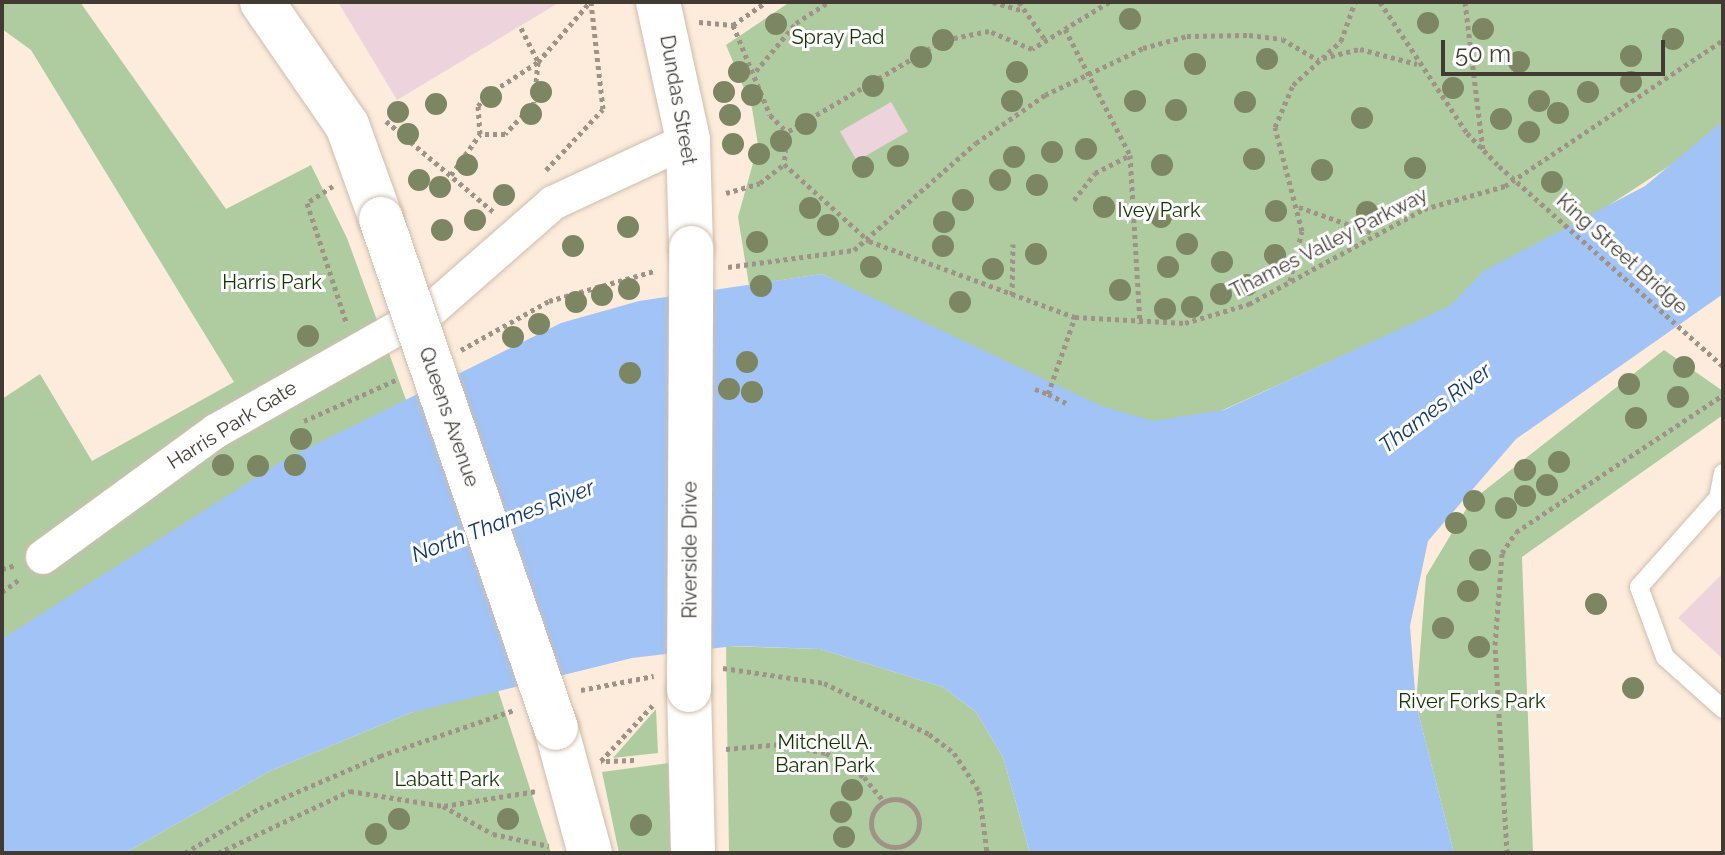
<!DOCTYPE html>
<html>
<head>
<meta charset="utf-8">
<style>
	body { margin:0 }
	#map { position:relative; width:1725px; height:855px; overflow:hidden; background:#fdecdb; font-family:Raleway,sans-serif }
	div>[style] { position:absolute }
	.green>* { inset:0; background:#afcca1 }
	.water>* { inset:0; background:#a2c3f5 }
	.building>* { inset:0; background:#edd3db; transform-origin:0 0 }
	.path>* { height:5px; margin-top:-2.5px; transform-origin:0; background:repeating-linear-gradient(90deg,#9f9387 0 4px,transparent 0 8px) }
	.path>.ring { margin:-2.5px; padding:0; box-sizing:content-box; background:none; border:5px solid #9f9387; border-radius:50% }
	.roads { filter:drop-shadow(0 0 2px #cebdad) drop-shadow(0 0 2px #cebdad) }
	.service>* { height:18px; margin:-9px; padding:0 9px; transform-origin:9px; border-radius:9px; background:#fff }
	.minor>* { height:34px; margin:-17px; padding:0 17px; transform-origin:17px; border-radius:17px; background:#fff }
	.secondary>* { height:44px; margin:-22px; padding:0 22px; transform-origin:22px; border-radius:22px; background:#fff }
	.path-bridge>* { height:5px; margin-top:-2.5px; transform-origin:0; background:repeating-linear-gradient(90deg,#9f9387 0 4px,transparent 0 8px) }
	.bridges { filter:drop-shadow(0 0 2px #cebdad) drop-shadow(0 0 2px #cebdad) }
	.secondary-bridge>* { height:44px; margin:-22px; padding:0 22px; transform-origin:22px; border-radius:22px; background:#fff }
	.trees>* { width:22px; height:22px; margin:-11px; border-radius:50%; background:#7c8663 }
	span { translate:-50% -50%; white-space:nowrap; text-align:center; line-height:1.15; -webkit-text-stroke:6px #fff; paint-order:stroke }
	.park-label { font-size:20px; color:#123200 }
	.street-label { font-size:20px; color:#423b34 }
	.water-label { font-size:22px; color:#0f3670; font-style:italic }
	.frame { position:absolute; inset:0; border:4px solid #423b34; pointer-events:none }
	.scale { position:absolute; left:1441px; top:40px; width:224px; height:36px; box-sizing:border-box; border:4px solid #423b34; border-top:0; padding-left:10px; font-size:24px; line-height:28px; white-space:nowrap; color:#423b34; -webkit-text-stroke:6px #fff; paint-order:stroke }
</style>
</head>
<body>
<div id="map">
	<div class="green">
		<div style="clip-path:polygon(2px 2px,80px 2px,226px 209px,311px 165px,347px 238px,409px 408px,2px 653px,2px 399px,40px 374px,92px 461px,234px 382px,31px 50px,2px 29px)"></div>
		<div style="clip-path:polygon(790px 2px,1723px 2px,1723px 131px,1459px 303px,1157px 440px,822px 274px,749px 285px,738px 217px,758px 145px,752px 108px,726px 45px)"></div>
		<div style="clip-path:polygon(1664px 350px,1723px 391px,1723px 415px,1522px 557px,1533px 853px,1454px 853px,1416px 704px,1426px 576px,1471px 501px)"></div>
		<div style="clip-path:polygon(726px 646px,820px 649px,943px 687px,976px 712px,1003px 757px,1030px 853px,729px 853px)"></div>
		<div style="clip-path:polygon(497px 687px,551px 853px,125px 853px,270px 771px,410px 713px)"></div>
		<div style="clip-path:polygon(656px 709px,658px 753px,613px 758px)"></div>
		<div style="clip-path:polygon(669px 763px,672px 853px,619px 853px,602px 772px)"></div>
	</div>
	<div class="water">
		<div style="clip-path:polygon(1723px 121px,1723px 294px,1516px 439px,1428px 541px,1410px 626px,1416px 704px,1454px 853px,1030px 853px,1003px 757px,976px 712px,943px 687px,820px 649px,734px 646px,632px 658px,410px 713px,270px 771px,125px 853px,2px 853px,2px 639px,282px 461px,561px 323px,639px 301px,822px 274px,1099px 405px,1153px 421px,1224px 410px,1450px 306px,1484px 271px,1645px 186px)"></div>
	</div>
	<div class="building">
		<div style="clip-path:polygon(338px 2px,560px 2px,397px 100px)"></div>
		<div style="left:891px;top:102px;width:34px;height:59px;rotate:60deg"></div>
		<div style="clip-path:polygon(1723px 573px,1723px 659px,1678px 618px)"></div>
	</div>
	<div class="path">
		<div style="left:993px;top:2px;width:32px;rotate:16deg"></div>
		<div style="left:1019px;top:2px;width:47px;rotate:55.3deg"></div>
		<div style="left:1109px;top:2px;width:90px;rotate:148.6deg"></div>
		<div style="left:1032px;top:49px;width:47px;rotate:-157.3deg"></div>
		<div style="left:989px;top:31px;width:46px;rotate:168.7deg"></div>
		<div style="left:944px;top:40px;width:182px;rotate:149.6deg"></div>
		<div style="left:787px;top:132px;width:32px;rotate:95deg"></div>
		<div style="left:784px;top:164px;width:115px;rotate:42.2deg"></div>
		<div style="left:869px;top:241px;width:220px;rotate:20.3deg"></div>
		<div style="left:1075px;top:317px;width:110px;rotate:3.1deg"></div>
		<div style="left:1185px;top:323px;width:67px;rotate:-16.5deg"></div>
		<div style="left:1249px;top:304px;width:199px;rotate:-28.5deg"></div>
		<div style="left:1424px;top:209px;width:84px;rotate:-15.9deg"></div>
		<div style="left:1505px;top:186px;width:262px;rotate:-33.8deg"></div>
		<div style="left:1380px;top:2px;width:157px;rotate:56.4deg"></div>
		<div style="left:1467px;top:133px;width:46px;rotate:45.9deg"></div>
		<div style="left:1465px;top:2px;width:150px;rotate:83.1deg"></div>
		<div style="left:699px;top:22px;width:34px;rotate:5deg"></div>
		<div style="left:733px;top:25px;width:97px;rotate:67.7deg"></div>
		<div style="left:770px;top:115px;width:24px;rotate:45deg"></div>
		<div style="left:733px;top:25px;width:40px;rotate:-34.9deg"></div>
		<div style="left:521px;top:28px;width:38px;rotate:63deg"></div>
		<div style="left:538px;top:62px;width:41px;rotate:95.6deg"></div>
		<div style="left:534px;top:103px;width:42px;rotate:133.1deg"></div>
		<div style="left:505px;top:134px;width:25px;rotate:180deg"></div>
		<div style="left:480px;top:134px;width:28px;rotate:-94deg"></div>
		<div style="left:478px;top:106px;width:14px;rotate:-51deg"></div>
		<div style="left:487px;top:95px;width:61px;rotate:-32.9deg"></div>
		<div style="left:538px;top:62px;width:79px;rotate:-49.1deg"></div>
		<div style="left:1065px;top:29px;width:142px;rotate:62.7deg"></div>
		<div style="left:1130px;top:155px;width:169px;rotate:86.6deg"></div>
		<div style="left:1323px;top:58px;width:38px;rotate:-14deg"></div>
		<div style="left:1360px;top:49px;width:59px;rotate:14.7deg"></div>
		<div style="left:756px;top:71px;width:62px;rotate:-50.2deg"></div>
		<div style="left:796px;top:23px;width:38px;rotate:-33deg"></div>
		<div style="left:386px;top:121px;width:143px;rotate:40.2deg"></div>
		<div style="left:546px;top:170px;width:83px;rotate:-46.9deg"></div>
		<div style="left:603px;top:109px;width:108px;rotate:-96.4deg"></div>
		<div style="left:451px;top:175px;width:50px;rotate:-54.7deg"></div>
		<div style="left:333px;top:186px;width:31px;rotate:147deg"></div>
		<div style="left:307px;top:203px;width:128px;rotate:71.8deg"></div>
		<div style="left:726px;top:193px;width:35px;rotate:-16deg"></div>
		<div style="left:760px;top:183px;width:31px;rotate:-38deg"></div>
		<div style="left:1074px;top:200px;width:34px;rotate:-52deg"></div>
		<div style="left:1095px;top:173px;width:39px;rotate:-27deg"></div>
		<div style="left:1299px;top:207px;width:78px;rotate:19.4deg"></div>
		<div style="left:728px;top:267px;width:127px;rotate:-7.7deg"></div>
		<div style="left:854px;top:250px;width:162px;rotate:-41.3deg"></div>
		<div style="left:976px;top:143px;width:84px;rotate:-34.8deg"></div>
		<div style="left:1045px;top:95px;width:109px;rotate:-25.6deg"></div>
		<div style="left:1143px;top:48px;width:46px;rotate:-15.3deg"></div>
		<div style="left:1187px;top:36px;width:62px;rotate:-0.9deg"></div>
		<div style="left:1249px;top:35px;width:33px;rotate:7deg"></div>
		<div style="left:1282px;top:39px;width:42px;rotate:30.3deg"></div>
		<div style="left:1290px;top:281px;width:51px;rotate:-76.5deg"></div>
		<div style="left:1302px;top:231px;width:107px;rotate:-104.6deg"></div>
		<div style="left:1275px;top:127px;width:46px;rotate:-66.8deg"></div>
		<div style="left:1293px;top:85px;width:65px;rotate:-42.5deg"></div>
		<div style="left:1341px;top:41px;width:41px;rotate:-70.3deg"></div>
		<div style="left:1012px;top:295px;width:51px;rotate:-88.9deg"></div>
		<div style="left:461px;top:350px;width:101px;rotate:-29.1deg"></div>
		<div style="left:549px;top:301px;width:109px;rotate:-15.9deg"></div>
		<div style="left:1035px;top:389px;width:14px;rotate:21deg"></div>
		<div style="left:1066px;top:403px;width:20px;rotate:-153deg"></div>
		<div style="left:1048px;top:394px;width:82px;rotate:-70.7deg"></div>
		<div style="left:304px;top:421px;width:103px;rotate:-24.1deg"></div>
		<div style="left:2px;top:569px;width:15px;rotate:-16deg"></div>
		<div style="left:2px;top:592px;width:22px;rotate:-36deg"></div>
		<div style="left:723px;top:668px;width:102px;rotate:8.4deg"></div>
		<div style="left:824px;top:683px;width:117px;rotate:25.9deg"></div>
		<div style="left:929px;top:734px;width:31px;rotate:37deg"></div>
		<div style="left:954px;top:753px;width:45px;rotate:56.7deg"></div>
		<div style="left:979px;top:791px;width:63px;rotate:82.6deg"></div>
		<div style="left:581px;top:690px;width:74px;rotate:-10.9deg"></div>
		<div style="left:726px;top:749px;width:56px;rotate:-5.1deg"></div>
		<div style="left:782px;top:744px;width:45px;rotate:11.6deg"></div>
		<div style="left:826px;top:753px;width:45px;rotate:32.3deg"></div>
		<div style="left:864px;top:777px;width:32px;rotate:51deg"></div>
		<div style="left:634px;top:760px;width:33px;rotate:178deg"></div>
		<div style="left:601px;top:761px;width:76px;rotate:-47.1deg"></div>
		<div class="ring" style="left:871px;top:799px;width:43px;height:43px"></div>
		<div style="left:444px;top:806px;width:94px;rotate:-9.2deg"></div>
		<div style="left:185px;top:853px;width:87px;rotate:-31deg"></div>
		<div style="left:260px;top:808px;width:131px;rotate:-23.4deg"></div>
		<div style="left:380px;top:756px;width:142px;rotate:-18.9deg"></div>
		<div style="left:218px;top:853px;width:146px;rotate:-25.2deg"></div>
		<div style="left:350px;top:791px;width:94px;rotate:9.2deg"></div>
		<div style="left:443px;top:806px;width:57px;rotate:29.2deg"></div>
		<div style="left:493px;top:834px;width:57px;rotate:12.1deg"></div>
		<div style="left:1507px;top:853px;width:208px;rotate:-93.3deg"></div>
		<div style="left:1495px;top:645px;width:92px;rotate:-85.6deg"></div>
		<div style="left:1502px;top:553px;width:25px;rotate:-56deg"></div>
		<div style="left:1516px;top:532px;width:248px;rotate:-33.5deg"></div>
	</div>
	<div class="roads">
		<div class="service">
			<div style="left:1723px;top:473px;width:25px;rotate:101deg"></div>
			<div style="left:1718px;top:498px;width:119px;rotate:131.6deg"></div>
			<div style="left:1639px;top:587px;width:75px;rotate:69.6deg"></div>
			<div style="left:1665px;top:657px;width:78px;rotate:41.9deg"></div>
		</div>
		<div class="minor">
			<div style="left:43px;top:557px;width:214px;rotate:-36.1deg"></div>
			<div style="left:216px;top:431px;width:248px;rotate:-29.5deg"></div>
			<div style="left:432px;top:309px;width:161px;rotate:-41.2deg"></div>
			<div style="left:553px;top:203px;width:149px;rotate:-25deg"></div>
		</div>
		<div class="secondary">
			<div style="left:262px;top:2px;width:150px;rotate:55.4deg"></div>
			<div style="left:347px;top:125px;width:100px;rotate:70.1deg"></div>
			<div style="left:658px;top:2px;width:141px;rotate:77.7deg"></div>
			<div style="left:688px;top:140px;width:108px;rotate:88.4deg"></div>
			<div style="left:689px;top:690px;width:163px;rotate:88.6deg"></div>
			<div style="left:556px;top:728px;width:130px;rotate:74.8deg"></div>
		</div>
	</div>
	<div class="path-bridge">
		<div style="left:1499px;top:166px;width:300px;rotate:41.8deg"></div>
	</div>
	<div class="bridges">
		<div class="secondary-bridge">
			<div style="left:381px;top:219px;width:538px;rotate:71.03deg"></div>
			<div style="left:689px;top:690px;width:442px;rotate:-89.7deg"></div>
		</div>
	</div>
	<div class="trees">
		<div style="left:1130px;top:19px"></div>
		<div style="left:1428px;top:23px"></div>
		<div style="left:776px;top:24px"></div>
		<div style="left:1483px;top:29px"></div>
		<div style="left:1673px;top:39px"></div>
		<div style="left:943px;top:40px"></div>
		<div style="left:1631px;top:56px"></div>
		<div style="left:921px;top:57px"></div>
		<div style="left:1267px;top:59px"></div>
		<div style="left:1519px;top:62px"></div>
		<div style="left:1195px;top:64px"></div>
		<div style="left:739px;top:72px"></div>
		<div style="left:1017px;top:72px"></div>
		<div style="left:1631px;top:82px"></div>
		<div style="left:873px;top:86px"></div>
		<div style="left:1453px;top:88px"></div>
		<div style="left:541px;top:92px"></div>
		<div style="left:724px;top:92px"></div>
		<div style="left:1588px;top:92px"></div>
		<div style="left:752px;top:95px"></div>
		<div style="left:491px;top:97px"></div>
		<div style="left:1012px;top:101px"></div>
		<div style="left:1135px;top:101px"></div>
		<div style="left:1539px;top:101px"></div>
		<div style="left:1245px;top:102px"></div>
		<div style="left:436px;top:104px"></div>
		<div style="left:1176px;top:110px"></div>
		<div style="left:398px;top:112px"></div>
		<div style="left:1558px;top:113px"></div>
		<div style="left:531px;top:114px"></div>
		<div style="left:730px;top:115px"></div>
		<div style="left:1362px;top:118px"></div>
		<div style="left:1501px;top:119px"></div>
		<div style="left:806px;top:124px"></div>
		<div style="left:1529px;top:132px"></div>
		<div style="left:408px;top:134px"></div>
		<div style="left:781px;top:141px"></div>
		<div style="left:733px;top:144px"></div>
		<div style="left:1086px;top:149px"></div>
		<div style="left:1052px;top:152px"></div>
		<div style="left:759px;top:154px"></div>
		<div style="left:898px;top:156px"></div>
		<div style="left:1014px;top:157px"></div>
		<div style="left:1254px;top:159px"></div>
		<div style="left:467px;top:165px"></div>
		<div style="left:1162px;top:165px"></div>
		<div style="left:863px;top:167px"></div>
		<div style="left:1415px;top:168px"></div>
		<div style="left:1322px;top:170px"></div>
		<div style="left:419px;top:180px"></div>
		<div style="left:1000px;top:180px"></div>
		<div style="left:1552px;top:182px"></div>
		<div style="left:1037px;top:185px"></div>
		<div style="left:440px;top:187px"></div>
		<div style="left:504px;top:195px"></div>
		<div style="left:963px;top:200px"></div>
		<div style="left:1104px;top:207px"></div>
		<div style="left:810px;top:208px"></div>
		<div style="left:1276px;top:211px"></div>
		<div style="left:1367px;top:212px"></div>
		<div style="left:1161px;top:217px"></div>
		<div style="left:475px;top:220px"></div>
		<div style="left:944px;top:222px"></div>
		<div style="left:828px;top:225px"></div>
		<div style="left:628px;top:227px"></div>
		<div style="left:442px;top:230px"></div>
		<div style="left:757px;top:242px"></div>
		<div style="left:1187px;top:244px"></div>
		<div style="left:573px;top:246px"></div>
		<div style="left:943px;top:246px"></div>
		<div style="left:1036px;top:254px"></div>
		<div style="left:1275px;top:255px"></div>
		<div style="left:1222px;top:262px"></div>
		<div style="left:871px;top:267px"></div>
		<div style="left:1168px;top:267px"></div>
		<div style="left:993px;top:269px"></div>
		<div style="left:1247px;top:285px"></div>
		<div style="left:761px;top:286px"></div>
		<div style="left:629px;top:289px"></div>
		<div style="left:1120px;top:290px"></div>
		<div style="left:1221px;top:294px"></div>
		<div style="left:602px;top:295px"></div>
		<div style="left:576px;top:302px"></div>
		<div style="left:960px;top:302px"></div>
		<div style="left:1192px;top:307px"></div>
		<div style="left:1165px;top:309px"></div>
		<div style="left:539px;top:324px"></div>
		<div style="left:308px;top:336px"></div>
		<div style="left:513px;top:337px"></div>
		<div style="left:747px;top:362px"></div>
		<div style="left:1684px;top:367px"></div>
		<div style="left:630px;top:373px"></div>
		<div style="left:1629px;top:384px"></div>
		<div style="left:729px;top:389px"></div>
		<div style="left:752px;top:392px"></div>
		<div style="left:1678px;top:397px"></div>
		<div style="left:1636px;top:418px"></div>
		<div style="left:301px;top:439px"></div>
		<div style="left:1559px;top:462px"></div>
		<div style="left:223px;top:465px"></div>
		<div style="left:295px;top:465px"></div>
		<div style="left:258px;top:466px"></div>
		<div style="left:1525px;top:470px"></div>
		<div style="left:1547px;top:485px"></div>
		<div style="left:1525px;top:496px"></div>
		<div style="left:1474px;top:501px"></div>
		<div style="left:1506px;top:508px"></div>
		<div style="left:1456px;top:523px"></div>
		<div style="left:1480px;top:560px"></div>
		<div style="left:1468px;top:591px"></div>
		<div style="left:1596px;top:604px"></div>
		<div style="left:1443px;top:628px"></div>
		<div style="left:1479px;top:647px"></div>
		<div style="left:1633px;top:688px"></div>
		<div style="left:852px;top:790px"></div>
		<div style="left:841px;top:812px"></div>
		<div style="left:399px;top:819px"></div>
		<div style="left:508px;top:819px"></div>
		<div style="left:641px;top:825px"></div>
		<div style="left:376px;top:834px"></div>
		<div style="left:844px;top:837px"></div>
	</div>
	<div class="park-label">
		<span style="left:838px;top:37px">Spray Pad</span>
		<span style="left:1159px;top:210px">Ivey Park</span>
		<span style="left:272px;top:282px">Harris Park</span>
		<span style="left:1472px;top:701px">River Forks Park</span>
		<span style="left:825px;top:754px">Mitchell A.<br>Baran Park</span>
		<span style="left:447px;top:779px">Labatt Park</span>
	</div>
	<div class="street-label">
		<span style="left:678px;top:100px;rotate:80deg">Dundas Street</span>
		<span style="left:1329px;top:243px;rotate:-27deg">Thames Valley Parkway</span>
		<span style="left:1622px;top:254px;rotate:42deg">King Street Bridge</span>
		<span style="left:449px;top:417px;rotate:71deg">Queens Avenue</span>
		<span style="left:232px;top:425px;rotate:-32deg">Harris Park Gate</span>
		<span style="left:690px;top:550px;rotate:-90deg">Riverside Drive</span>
	</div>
	<div class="water-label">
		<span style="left:1435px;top:408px;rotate:-37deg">Thames River</span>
		<span style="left:503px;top:521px;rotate:-21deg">North Thames River</span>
	</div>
	<div class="frame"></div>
	<div class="scale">50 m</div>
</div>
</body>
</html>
